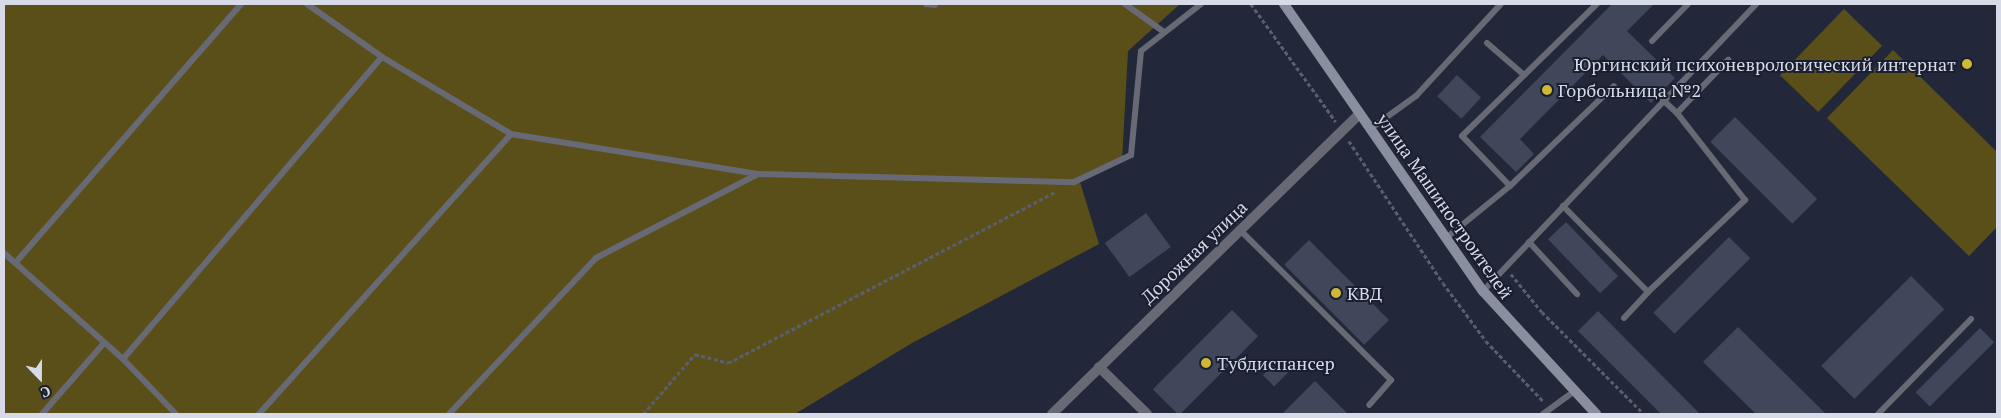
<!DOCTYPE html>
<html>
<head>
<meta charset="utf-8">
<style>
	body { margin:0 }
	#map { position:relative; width:2001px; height:418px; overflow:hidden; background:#22273a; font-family:"PT Serif",serif }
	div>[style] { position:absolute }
	.green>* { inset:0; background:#5a4f19; transform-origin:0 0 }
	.building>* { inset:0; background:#40475b; transform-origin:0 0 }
	.path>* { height:2.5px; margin-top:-1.25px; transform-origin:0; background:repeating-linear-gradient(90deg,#5a5f70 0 4px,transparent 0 6.5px) }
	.lane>* { height:6px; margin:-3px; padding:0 3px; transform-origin:3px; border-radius:3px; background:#676a74 }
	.street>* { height:10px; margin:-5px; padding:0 5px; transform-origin:5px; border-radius:5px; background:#676a74 }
	.secondary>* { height:10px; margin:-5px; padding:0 5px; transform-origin:5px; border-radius:5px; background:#8a8f9f }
	.dots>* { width:14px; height:14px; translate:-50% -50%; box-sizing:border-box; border:2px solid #191e30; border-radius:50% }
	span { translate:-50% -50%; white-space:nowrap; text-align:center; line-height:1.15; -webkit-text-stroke:4px #191e30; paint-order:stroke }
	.poi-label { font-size:18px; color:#d7dbe8 }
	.right { translate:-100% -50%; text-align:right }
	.left { translate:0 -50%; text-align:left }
	.street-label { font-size:18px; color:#d7dbe8 }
	.frame { position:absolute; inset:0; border:5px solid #d7dbe8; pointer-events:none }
	.north { position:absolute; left:15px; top:353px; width:50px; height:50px; -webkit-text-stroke:4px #191e30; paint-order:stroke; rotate:158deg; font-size:14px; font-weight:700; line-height:20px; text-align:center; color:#d7dbe8 }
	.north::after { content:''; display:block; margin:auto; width:18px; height:22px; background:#d7dbe8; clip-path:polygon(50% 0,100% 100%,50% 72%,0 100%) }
</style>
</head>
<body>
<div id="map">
	<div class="green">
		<div style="clip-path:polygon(4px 4px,1180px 4px,1128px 51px,1122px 161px,1080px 182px,1099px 244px,912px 343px,795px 414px,4px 414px)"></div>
		<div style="left:1844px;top:9px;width:53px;height:92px;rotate:44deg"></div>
		<div style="clip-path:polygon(1893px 50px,1997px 152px,1997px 227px,1969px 256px,1827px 118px)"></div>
	</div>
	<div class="building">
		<div style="clip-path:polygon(1612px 4px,1654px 4px,1627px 31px,1675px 78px,1651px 103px,1603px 55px,1520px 139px,1534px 154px,1516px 172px,1480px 137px)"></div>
		<div style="left:1457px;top:75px;width:33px;height:29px;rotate:43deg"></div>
		<div style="left:1735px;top:117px;width:116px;height:35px;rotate:45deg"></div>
		<div style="left:1146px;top:213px;width:42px;height:51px;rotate:54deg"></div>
		<div style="left:1566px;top:222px;width:75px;height:25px;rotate:46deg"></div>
		<div style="left:1729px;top:237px;width:30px;height:107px;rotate:45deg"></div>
		<div style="left:1309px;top:240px;width:113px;height:35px;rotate:45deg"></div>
		<div style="left:1911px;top:276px;width:47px;height:127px;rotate:45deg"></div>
		<div style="left:1232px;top:310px;width:37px;height:112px;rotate:45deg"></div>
		<div style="clip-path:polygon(1598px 311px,1700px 414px,1661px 414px,1578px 331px)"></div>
		<div style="clip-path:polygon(1738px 327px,1826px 414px,1756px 414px,1703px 362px)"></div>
		<div style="left:1980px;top:328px;width:20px;height:91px;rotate:45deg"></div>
		<div style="left:1277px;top:361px;width:16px;height:20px;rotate:45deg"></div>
		<div style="clip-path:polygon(1315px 381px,1348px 414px,1282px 414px)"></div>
	</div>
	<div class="path">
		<div style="left:1251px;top:4px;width:145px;rotate:54.2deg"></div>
		<div style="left:1349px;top:141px;width:170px;rotate:56.5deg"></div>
		<div style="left:1443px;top:283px;width:72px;rotate:53.4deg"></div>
		<div style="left:1486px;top:341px;width:84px;rotate:46.4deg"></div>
		<div style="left:1511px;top:274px;width:49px;rotate:50.8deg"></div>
		<div style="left:1542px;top:312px;width:144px;rotate:45deg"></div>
		<div style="left:643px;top:414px;width:79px;rotate:-49.1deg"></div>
		<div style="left:695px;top:354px;width:34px;rotate:15deg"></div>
		<div style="left:728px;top:363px;width:369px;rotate:-27.6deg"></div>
	</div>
	<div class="lane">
		<div style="left:307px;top:4px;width:92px;rotate:35.2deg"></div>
		<div style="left:382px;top:57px;width:150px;rotate:30.8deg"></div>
		<div style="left:511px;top:134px;width:250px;rotate:9.2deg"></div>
		<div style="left:758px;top:174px;width:316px;rotate:1.5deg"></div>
		<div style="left:1074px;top:182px;width:63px;rotate:-25.3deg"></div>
		<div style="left:1131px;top:155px;width:104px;rotate:-84.5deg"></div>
		<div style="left:1141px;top:51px;width:76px;rotate:-38.1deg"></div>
		<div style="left:926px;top:4px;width:9px;rotate:6deg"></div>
		<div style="left:1125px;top:4px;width:48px;rotate:35.7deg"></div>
		<div style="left:1652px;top:41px;width:52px;rotate:-45.8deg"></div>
		<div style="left:1487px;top:43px;width:49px;rotate:40.9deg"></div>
		<div style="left:1663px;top:100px;width:19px;rotate:43deg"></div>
		<div style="left:1677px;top:113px;width:74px;rotate:-46.1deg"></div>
		<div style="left:1370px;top:129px;width:57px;rotate:-35.7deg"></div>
		<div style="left:1416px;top:96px;width:125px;rotate:-47.3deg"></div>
		<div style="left:1510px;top:186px;width:69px;rotate:-133.8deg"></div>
		<div style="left:1462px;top:136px;width:189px;rotate:-44.4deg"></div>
		<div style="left:1563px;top:206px;width:121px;rotate:45.3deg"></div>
		<div style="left:1648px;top:292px;width:134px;rotate:-43.5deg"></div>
		<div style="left:1745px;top:200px;width:110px;rotate:-128deg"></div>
		<div style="left:1240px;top:230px;width:213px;rotate:44.8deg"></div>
		<div style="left:1391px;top:380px;width:33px;rotate:131deg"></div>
		<div style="left:1446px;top:238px;width:82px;rotate:-39.1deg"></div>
		<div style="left:1510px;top:186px;width:144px;rotate:-43.9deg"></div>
		<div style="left:1529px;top:242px;width:71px;rotate:47.3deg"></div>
		<div style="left:4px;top:253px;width:159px;rotate:41.7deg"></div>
		<div style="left:123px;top:359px;width:76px;rotate:46.1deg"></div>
		<div style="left:17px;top:261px;width:341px;rotate:-48.9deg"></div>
		<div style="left:1483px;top:291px;width:396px;rotate:-46.4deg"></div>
		<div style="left:1624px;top:318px;width:35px;rotate:-47deg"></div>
		<div style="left:123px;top:359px;width:398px;rotate:-49.4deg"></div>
		<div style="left:42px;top:414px;width:93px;rotate:-48.9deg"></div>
		<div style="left:259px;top:414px;width:377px;rotate:-48deg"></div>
		<div style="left:449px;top:414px;width:214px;rotate:-46.7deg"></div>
		<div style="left:596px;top:258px;width:182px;rotate:-27.4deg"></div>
		<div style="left:1543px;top:414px;width:37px;rotate:-36deg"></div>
		<div style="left:1878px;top:414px;width:133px;rotate:-45.6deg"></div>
	</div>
	<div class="street">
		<div style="left:1099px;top:367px;width:67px;rotate:44.4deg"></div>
		<div style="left:1052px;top:414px;width:429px;rotate:-44.3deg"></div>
	</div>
	<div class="secondary">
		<div style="left:1284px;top:4px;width:349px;rotate:55.3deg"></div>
		<div style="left:1483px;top:291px;width:167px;rotate:47.4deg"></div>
	</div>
	<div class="dots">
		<div style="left:1967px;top:64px;background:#d1b736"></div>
		<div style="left:1547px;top:90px;background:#d1b736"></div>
		<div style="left:1336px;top:293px;background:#d1b736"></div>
		<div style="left:1206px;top:363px;background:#d1b736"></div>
	</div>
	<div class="poi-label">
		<span class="right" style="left:1956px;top:64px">Юргинский психоневрологический интернат</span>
		<span class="left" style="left:1558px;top:90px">Горбольница №2</span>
		<span class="left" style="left:1347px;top:293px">КВД</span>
		<span class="left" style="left:1217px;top:363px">Тубдиспансер</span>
	</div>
	<div class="street-label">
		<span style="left:1445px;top:206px;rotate:55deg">улица Машиностроителей</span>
		<span style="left:1194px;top:252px;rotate:-44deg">Дорожная улица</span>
	</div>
	<div class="frame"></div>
	<div class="north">С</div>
</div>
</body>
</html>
